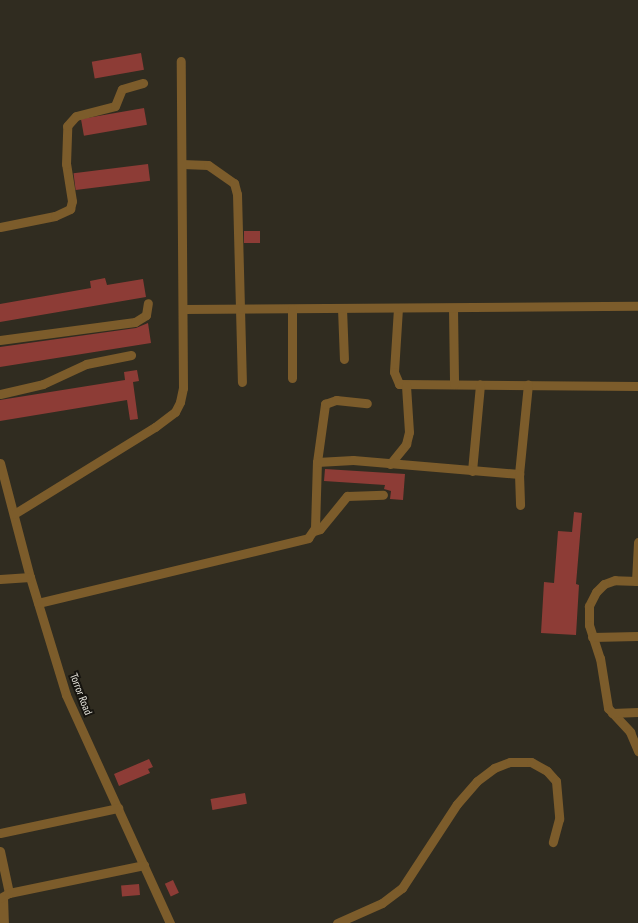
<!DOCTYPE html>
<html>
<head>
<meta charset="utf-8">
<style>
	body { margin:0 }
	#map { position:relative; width:638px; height:923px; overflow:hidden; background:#302c20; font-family:"PT Sans Narrow",sans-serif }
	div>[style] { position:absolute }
	.building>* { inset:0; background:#8d3c36; transform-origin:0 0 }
	.minor>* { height:9px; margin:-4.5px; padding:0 4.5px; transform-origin:4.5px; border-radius:4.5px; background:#7c5c2b }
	span { translate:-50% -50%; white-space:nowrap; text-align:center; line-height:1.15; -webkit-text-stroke:4px #16140f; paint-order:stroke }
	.street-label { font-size:11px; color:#ebe9e1 }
</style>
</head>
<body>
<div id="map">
	<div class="building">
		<div style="left:141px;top:53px;width:17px;height:50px;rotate:80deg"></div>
		<div style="left:144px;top:108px;width:17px;height:64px;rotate:80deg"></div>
		<div style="left:148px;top:164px;width:17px;height:75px;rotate:83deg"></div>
		<div style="left:260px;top:231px;width:12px;height:16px;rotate:90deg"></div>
		<div style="clip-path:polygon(105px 278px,107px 285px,143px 279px,146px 297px,0 322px,0 304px,91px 288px,90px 281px)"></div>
		<div style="clip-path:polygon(148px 323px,151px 343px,0 367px,0 347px,136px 328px)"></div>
		<div style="clip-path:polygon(137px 370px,139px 381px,133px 382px,138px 419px,130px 420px,127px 400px,0 421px,0 400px,125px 380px,124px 372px)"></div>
		<div style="clip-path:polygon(325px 469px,405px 474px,403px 500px,390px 499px,391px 491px,384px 489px,385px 485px,324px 481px)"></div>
		<div style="clip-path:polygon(574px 512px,582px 513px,576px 584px,579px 585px,576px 635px,541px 633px,544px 582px,554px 583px,558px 531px,572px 532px)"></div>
		<div style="clip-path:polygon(149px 759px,153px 767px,148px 769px,150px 773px,119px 786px,114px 774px)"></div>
		<div style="left:245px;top:793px;width:11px;height:35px;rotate:80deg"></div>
		<div style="left:173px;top:880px;width:14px;height:9px;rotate:65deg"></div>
		<div style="left:139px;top:884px;width:11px;height:18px;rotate:85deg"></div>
	</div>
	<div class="minor">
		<div style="left:182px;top:164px;width:26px;rotate:2deg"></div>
		<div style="left:208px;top:165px;width:32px;rotate:35deg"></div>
		<div style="left:234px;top:183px;width:11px;rotate:75deg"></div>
		<div style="left:237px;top:194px;width:188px;rotate:88.5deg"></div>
		<div style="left:0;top:227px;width:56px;rotate:-11.3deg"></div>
		<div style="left:55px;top:216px;width:17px;rotate:-25deg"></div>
		<div style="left:70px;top:209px;width:8px;rotate:-76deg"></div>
		<div style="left:72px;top:201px;width:37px;rotate:-99deg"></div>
		<div style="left:66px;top:164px;width:38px;rotate:-88deg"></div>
		<div style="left:67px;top:126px;width:13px;rotate:-48deg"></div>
		<div style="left:76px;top:116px;width:40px;rotate:-14.4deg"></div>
		<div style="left:115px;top:106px;width:18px;rotate:-68deg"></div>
		<div style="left:122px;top:89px;width:22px;rotate:-16deg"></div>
		<div style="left:342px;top:308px;width:51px;rotate:87.8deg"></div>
		<div style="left:398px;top:308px;width:64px;rotate:93.6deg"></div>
		<div style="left:394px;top:372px;width:13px;rotate:67deg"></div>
		<div style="left:399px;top:384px;width:239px;rotate:0.5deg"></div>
		<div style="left:453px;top:308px;width:76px;rotate:89.2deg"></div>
		<div style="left:183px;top:309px;width:455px;rotate:-0.4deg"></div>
		<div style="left:292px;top:309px;width:69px;rotate:90deg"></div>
		<div style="left:0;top:340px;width:136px;rotate:-7.6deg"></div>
		<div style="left:135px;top:322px;width:13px;rotate:-32deg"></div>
		<div style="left:146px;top:315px;width:12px;rotate:-81deg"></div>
		<div style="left:0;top:394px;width:44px;rotate:-13.1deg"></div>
		<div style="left:43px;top:384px;width:47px;rotate:-24.9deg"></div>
		<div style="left:86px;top:364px;width:46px;rotate:-11.3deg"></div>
		<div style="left:317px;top:462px;width:59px;rotate:-82.1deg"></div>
		<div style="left:325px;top:404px;width:12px;rotate:-20deg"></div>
		<div style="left:336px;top:400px;width:31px;rotate:6deg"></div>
		<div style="left:0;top:463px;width:118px;rotate:75.3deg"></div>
		<div style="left:30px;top:577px;width:123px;rotate:73deg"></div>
		<div style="left:66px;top:695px;width:251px;rotate:65.5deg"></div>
		<div style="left:390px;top:464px;width:26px;rotate:-51deg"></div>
		<div style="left:406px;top:444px;width:12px;rotate:-76deg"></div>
		<div style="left:409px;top:432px;width:47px;rotate:-93.7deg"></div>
		<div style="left:472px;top:471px;width:87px;rotate:-84.7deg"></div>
		<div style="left:519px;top:474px;width:90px;rotate:-84.3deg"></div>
		<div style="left:14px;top:514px;width:166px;rotate:-31.7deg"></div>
		<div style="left:155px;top:427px;width:25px;rotate:-37deg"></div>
		<div style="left:175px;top:412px;width:11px;rotate:-63deg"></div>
		<div style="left:180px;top:402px;width:14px;rotate:-78deg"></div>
		<div style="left:183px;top:388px;width:327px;rotate:-90.4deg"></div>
		<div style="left:314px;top:531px;width:6px;rotate:-18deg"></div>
		<div style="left:320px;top:529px;width:43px;rotate:-50.7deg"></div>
		<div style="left:347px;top:496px;width:36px;rotate:-2deg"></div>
		<div style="left:0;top:579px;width:30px;rotate:-4deg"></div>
		<div style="left:636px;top:581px;width:39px;rotate:-87deg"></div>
		<div style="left:638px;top:581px;width:23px;rotate:-178deg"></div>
		<div style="left:615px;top:580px;width:12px;rotate:160deg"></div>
		<div style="left:604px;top:584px;width:11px;rotate:135deg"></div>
		<div style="left:596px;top:592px;width:16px;rotate:117deg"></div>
		<div style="left:589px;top:606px;width:19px;rotate:90deg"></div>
		<div style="left:589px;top:625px;width:35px;rotate:72deg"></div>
		<div style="left:600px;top:658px;width:51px;rotate:80.9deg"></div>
		<div style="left:608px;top:708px;width:33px;rotate:47deg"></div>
		<div style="left:630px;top:732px;width:21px;rotate:67deg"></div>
		<div style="left:38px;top:603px;width:278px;rotate:-13.5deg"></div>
		<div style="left:308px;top:538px;width:12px;rotate:-55deg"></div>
		<div style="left:315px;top:528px;width:66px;rotate:-88.3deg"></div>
		<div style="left:317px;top:462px;width:36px;rotate:-3deg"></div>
		<div style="left:353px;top:460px;width:167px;rotate:4.8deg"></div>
		<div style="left:519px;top:474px;width:31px;rotate:88deg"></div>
		<div style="left:592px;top:637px;width:46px;rotate:-1.2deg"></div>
		<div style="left:612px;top:713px;width:26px;rotate:-2deg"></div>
		<div style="left:0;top:833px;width:121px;rotate:-12deg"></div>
		<div style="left:0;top:851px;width:43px;rotate:77.9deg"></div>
		<div style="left:3px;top:897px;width:26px;rotate:88deg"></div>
		<div style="left:0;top:898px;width:10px;rotate:-29deg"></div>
		<div style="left:9px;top:893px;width:138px;rotate:-11.7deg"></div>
		<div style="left:337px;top:923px;width:49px;rotate:-24deg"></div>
		<div style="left:382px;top:903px;width:25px;rotate:-37deg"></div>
		<div style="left:402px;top:888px;width:100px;rotate:-56.8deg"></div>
		<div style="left:457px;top:804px;width:30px;rotate:-49deg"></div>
		<div style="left:477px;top:781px;width:21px;rotate:-37deg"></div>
		<div style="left:494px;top:768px;width:17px;rotate:-21deg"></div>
		<div style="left:510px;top:762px;width:21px"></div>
		<div style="left:531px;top:762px;width:18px;rotate:29deg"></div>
		<div style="left:547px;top:771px;width:13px;rotate:48deg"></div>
		<div style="left:556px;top:781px;width:38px;rotate:85deg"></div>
		<div style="left:559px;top:819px;width:24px;rotate:105deg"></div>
	</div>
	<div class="street-label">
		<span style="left:81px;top:694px;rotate:69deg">Torror Road</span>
	</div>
</div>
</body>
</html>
